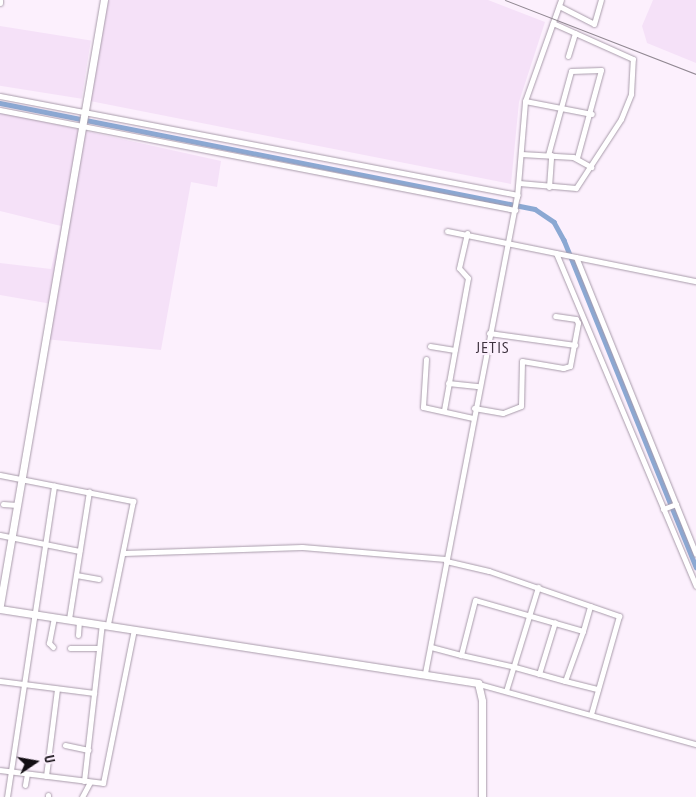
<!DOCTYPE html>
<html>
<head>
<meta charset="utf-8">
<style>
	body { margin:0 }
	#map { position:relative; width:696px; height:797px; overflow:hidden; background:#fcf0fd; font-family:"PT Sans Narrow",sans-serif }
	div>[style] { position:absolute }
	.built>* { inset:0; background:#f5e1f8; transform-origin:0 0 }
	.canal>* { height:4.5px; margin:-2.25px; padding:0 2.25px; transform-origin:2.25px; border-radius:2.25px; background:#8ba8d3 }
	.roads { filter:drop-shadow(0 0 1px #a89baa) drop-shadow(0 0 1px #a89baa) }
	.street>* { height:5px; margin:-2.5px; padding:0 2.5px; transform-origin:2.5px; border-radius:2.5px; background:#fff }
	.secondary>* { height:7px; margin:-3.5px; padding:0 3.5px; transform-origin:3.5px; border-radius:3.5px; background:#fff }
	.rail>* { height:1px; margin:-0.5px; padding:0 0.5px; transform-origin:0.5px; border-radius:0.5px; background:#918892 }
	span { translate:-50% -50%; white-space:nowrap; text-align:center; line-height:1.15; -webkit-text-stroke:4px #fcf0fd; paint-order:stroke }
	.quarter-label { font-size:16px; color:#3d313e; letter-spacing:1px }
	.north { position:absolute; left:10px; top:737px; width:50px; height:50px; -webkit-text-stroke:4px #fcf0fd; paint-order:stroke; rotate:78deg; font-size:14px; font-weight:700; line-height:20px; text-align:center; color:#130e14 }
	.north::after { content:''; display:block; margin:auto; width:18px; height:22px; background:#130e14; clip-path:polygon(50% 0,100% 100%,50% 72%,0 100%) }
</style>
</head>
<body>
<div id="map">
	<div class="built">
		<div style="clip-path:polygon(105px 0,488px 0,545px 22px,519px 102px,511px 184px,90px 101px)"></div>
		<div style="clip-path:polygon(653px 0,696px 0,696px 63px,647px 43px,642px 26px)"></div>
		<div style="left:0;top:26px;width:92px;height:59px;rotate:9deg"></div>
		<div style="clip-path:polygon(0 112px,221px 161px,217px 187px,191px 182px,161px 350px,44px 339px,52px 304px,0 295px,0 263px,51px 269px,61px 226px,0 211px)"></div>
	</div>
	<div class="canal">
		<div style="left:0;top:103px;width:545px;rotate:11.21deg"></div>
		<div style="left:535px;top:209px;width:23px;rotate:34deg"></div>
		<div style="left:554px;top:222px;width:21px;rotate:61deg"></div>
		<div style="left:564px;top:240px;width:353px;rotate:68deg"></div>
	</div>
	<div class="roads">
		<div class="street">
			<div style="left:0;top:3px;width:3px;rotate:-90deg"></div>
			<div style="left:559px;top:6px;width:39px;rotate:27deg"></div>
			<div style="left:594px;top:24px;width:25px;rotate:-74deg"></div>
			<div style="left:568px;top:56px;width:24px;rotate:-73deg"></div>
			<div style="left:0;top:96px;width:527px;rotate:10.82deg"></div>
			<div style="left:525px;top:101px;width:68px;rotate:11deg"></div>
			<div style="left:0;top:110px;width:525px;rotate:10.99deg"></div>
			<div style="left:521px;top:154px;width:52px;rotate:3.3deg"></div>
			<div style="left:573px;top:157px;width:21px;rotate:29deg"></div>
			<div style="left:548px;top:155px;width:87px;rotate:-74.7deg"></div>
			<div style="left:571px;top:71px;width:30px;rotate:-2deg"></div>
			<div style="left:601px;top:70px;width:91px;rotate:105.3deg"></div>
			<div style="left:519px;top:183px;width:57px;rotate:5deg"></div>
			<div style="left:576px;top:188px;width:82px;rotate:-56.9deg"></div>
			<div style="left:621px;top:119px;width:27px;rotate:-68deg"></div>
			<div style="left:631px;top:94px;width:35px;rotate:-87deg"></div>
			<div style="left:633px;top:59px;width:88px;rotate:-155.8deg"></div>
			<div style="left:549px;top:187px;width:32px;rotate:-86deg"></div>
			<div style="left:447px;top:231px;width:254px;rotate:11.4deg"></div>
			<div style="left:556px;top:253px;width:361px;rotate:67.2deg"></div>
			<div style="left:576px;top:257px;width:320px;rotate:68deg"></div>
			<div style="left:489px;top:333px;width:87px;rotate:7.9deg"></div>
			<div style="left:430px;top:346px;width:25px;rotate:9deg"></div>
			<div style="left:426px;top:359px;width:48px;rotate:93.6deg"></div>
			<div style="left:423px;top:407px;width:51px;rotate:12.4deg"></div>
			<div style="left:448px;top:383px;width:31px;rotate:6deg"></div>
			<div style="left:474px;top:408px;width:29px;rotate:10deg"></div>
			<div style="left:503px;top:413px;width:19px;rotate:-21deg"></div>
			<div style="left:521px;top:406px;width:45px;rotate:-88.7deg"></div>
			<div style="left:522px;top:361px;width:42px;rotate:9.7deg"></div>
			<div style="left:563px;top:368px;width:7px;rotate:-16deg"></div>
			<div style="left:570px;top:366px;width:44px;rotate:-79.5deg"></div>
			<div style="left:578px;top:323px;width:4px;rotate:-117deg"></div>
			<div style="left:576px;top:319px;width:21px;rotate:-172deg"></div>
			<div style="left:444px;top:410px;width:134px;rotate:-79.7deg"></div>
			<div style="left:468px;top:278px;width:13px;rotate:-132deg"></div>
			<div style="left:459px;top:268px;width:36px;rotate:-77deg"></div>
			<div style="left:0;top:475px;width:136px;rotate:11.1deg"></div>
			<div style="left:133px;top:501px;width:126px;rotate:101.5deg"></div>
			<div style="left:3px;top:504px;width:14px;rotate:4deg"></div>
			<div style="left:663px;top:509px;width:14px;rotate:-21deg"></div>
			<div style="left:0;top:535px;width:81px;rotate:11.4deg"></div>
			<div style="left:124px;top:553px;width:178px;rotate:-1.9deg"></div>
			<div style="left:302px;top:547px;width:144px;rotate:4.8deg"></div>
			<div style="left:446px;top:561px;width:44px;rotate:13.1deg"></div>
			<div style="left:489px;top:571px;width:138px;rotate:19.1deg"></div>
			<div style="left:619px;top:616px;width:102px;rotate:105.9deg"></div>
			<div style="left:76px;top:575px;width:23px;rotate:10deg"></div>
			<div style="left:69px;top:619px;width:129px;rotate:-81.1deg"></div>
			<div style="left:583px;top:631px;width:26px;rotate:-74deg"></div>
			<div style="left:78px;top:635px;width:14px;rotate:-86deg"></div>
			<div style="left:53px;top:647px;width:6px;rotate:-135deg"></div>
			<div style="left:49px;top:643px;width:26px;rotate:-79deg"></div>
			<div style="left:431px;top:647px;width:31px;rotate:15deg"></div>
			<div style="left:461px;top:655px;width:55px;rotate:12.5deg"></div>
			<div style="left:515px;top:667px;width:52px;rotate:15.6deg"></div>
			<div style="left:565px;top:681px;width:53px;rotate:-70.2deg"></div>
			<div style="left:583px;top:631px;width:112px;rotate:-164deg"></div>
			<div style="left:475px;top:600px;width:57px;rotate:104.3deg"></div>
			<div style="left:70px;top:648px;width:29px"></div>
			<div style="left:425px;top:673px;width:485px;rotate:-79.1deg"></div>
			<div style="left:517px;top:197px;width:96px;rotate:-85.2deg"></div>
			<div style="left:525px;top:101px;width:107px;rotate:-70.4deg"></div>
			<div style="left:539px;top:674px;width:54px;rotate:-72.9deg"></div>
			<div style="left:0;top:681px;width:95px;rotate:7.3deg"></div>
			<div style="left:565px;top:681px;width:34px;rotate:14deg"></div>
			<div style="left:479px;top:684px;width:225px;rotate:15.5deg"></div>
			<div style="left:506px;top:691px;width:109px;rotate:-72.9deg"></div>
			<div style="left:65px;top:745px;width:24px;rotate:12deg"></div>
			<div style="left:0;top:770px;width:104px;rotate:7.2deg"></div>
			<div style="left:103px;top:783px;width:157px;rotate:-78.6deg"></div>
			<div style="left:46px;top:776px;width:88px;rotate:-82.8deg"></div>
			<div style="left:84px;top:781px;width:158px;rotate:-83.5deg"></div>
			<div style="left:25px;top:785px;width:11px;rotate:-80deg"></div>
			<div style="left:7px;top:797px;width:315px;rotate:-81.4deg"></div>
			<div style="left:48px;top:797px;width:2px;rotate:-90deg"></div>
			<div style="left:82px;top:797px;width:17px;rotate:-62deg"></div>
		</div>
		<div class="secondary">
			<div style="left:0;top:605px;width:614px;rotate:-80.25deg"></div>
			<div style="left:0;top:609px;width:484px;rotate:8.8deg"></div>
			<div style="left:478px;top:683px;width:18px;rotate:77deg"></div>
			<div style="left:482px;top:701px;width:96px;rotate:90deg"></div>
		</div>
	</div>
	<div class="rail">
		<div style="left:505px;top:0;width:205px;rotate:21.2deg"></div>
	</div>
	<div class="quarter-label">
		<span style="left:493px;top:347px">JETIS</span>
	</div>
	<div class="north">U</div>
</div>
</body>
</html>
